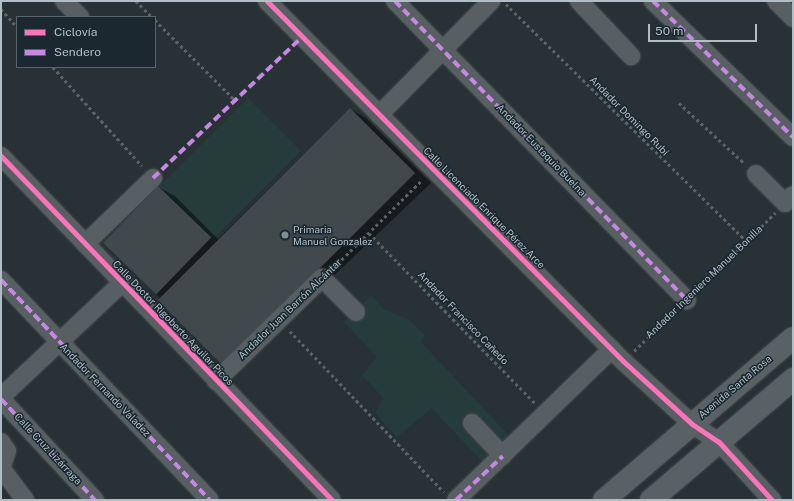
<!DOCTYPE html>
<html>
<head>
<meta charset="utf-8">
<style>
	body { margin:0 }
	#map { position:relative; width:794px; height:501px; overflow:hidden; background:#283135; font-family:"Public Sans",sans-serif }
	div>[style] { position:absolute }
	.green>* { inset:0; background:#253c3a; transform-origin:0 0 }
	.shadow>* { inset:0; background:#0007 }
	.building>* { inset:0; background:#41494d; transform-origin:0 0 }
	.path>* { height:2.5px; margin-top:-1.25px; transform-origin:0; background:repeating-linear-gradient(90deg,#5a6366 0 3px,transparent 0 6px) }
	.roads { filter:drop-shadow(0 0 1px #464c50) drop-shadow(0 0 1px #464c50) }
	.minor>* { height:18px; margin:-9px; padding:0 9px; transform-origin:9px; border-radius:9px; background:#575f63 }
	.major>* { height:22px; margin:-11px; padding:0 11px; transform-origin:11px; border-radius:11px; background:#596165 }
	.quiet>* { height:4px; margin-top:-2px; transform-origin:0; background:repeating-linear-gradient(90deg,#c787e3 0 8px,transparent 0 12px) }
	.cycleway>* { height:5px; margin:-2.5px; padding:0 2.5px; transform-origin:2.5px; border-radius:2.5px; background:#fb73b8 }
	.dots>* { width:11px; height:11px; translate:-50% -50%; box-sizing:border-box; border:2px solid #1b2830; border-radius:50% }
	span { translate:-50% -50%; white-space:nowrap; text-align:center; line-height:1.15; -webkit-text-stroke:3px #1b2830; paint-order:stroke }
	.street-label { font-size:10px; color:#b0bec7 }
	.poi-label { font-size:10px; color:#b0bec7 }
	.left { translate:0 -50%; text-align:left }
	.frame { position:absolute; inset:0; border:2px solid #b0bec7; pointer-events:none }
	.legend { position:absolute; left:16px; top:16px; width:140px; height:52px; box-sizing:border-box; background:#1b2830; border:1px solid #57646c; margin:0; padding:5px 7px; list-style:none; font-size:12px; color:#b0bec7 }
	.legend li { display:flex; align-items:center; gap:8px; height:20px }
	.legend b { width:20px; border:1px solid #57646c }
	.scale { position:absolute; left:648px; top:24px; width:109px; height:18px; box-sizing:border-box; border:2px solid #b0bec7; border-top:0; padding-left:5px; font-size:12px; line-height:14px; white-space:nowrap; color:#b0bec7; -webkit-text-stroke:3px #1b2830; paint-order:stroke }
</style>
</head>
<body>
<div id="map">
	<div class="green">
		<div style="left:248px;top:98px;width:75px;height:126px;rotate:45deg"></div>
		<div style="clip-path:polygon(371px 295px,384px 309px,409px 320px,425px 336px,421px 342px,514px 441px,487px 467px,432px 408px,397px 437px,375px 413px,383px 398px,362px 375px,377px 357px,344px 322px)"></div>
	</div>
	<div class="shadow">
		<div style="clip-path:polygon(350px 109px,366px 118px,431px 183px,235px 370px,219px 360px,156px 294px,158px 187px,175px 196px,218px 239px)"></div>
	</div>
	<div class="building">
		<div style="left:350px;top:108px;width:92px;height:272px;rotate:45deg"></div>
		<div style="left:158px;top:186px;width:74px;height:79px;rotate:44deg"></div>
	</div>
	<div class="path">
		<div style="left:136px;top:1px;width:23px;rotate:45deg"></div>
		<div style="left:506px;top:4px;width:337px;rotate:44.6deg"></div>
		<div style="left:1px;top:9px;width:24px;rotate:48deg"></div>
		<div style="left:155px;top:20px;width:113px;rotate:45deg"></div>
		<div style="left:53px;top:67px;width:133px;rotate:48deg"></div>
		<div style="left:679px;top:103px;width:90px;rotate:42.7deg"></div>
		<div style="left:369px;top:233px;width:238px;rotate:45.7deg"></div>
		<div style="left:333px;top:268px;width:125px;rotate:-44.7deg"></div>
		<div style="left:697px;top:290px;width:110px;rotate:-44.6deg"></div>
		<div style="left:290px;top:331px;width:223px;rotate:46.3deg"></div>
		<div style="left:634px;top:351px;width:59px;rotate:-44.3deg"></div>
	</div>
	<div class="roads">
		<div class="minor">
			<div style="left:64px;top:1px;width:23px;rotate:45deg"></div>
			<div style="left:267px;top:1px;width:506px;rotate:45.32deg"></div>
			<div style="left:623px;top:361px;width:93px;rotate:42.4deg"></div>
			<div style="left:692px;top:424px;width:32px;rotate:34deg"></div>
			<div style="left:719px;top:442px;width:79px;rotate:47.6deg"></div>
			<div style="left:395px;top:1px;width:418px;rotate:45.7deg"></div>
			<div style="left:579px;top:1px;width:76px;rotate:46.6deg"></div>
			<div style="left:653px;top:1px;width:195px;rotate:44.2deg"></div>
			<div style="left:776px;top:1px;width:24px;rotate:45deg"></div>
			<div style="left:379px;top:115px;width:160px;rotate:-45.5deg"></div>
			<div style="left:1px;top:156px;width:477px;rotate:46.1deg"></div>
			<div style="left:756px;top:174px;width:41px;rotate:45deg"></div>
			<div style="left:785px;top:203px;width:11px;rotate:-45deg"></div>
			<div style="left:85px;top:244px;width:95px;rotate:-44.1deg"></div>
			<div style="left:1px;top:280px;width:303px;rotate:46.5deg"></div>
			<div style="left:216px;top:381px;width:148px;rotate:-44.2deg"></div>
			<div style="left:322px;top:278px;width:48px;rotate:45deg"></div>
			<div style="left:1px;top:397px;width:166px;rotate:-43.3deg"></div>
			<div style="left:1px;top:399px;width:138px;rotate:47.1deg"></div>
			<div style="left:472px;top:423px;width:45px;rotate:46.8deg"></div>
			<div style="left:1px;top:442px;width:11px;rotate:56deg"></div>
			<div style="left:7px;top:451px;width:18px;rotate:109deg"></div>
			<div style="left:1px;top:468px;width:40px;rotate:53deg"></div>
			<div style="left:456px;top:500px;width:217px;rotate:-44.1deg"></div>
		</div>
		<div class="major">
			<div style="left:604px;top:500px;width:249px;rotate:-40.6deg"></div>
			<div style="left:651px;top:500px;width:187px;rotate:-40.4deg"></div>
		</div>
	</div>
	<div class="quiet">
		<div style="left:395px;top:1px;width:418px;rotate:45.7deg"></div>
		<div style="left:653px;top:1px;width:195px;rotate:44.2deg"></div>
		<div style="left:153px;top:178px;width:205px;rotate:-43.4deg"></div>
		<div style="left:1px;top:280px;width:303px;rotate:46.5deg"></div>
		<div style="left:1px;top:399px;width:138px;rotate:47.1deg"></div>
		<div style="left:456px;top:500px;width:64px;rotate:-43.1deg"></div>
	</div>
	<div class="cycleway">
		<div style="left:267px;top:1px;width:506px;rotate:45.32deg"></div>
		<div style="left:623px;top:361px;width:93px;rotate:42.4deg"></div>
		<div style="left:692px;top:424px;width:32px;rotate:34deg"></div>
		<div style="left:719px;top:442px;width:79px;rotate:47.6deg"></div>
		<div style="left:1px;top:156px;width:477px;rotate:46.1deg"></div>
	</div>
	<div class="dots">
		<div style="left:285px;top:235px;background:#808d94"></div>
	</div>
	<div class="street-label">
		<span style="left:629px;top:116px;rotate:45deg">Andador Domingo Rubí</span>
		<span style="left:541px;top:150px;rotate:46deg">Andador Eustaquio Buelna</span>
		<span style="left:484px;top:208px;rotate:45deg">Calle Licenciado Enrique Pérez Arce</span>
		<span style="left:704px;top:282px;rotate:-44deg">Andador Ingeniero Manuel Bonilla</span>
		<span style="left:290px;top:309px;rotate:-44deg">Andador Juan Barrón Alcántar</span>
		<span style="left:463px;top:318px;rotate:46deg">Andador Francisco Cañedo</span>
		<span style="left:173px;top:323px;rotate:46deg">Calle Doctor Rigoberto Aguilar Picos</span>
		<span style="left:735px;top:387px;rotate:-40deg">Avenida Santa Rosa</span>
		<span style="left:105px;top:390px;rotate:46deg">Andador Fernando Valadez</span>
		<span style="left:48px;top:449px;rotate:47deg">Calle Cruz Lizárraga</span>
	</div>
	<div class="poi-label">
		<span class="left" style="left:293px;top:235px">Primaria<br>Manuel Gonzalez</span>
	</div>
	<div class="frame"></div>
	<ul class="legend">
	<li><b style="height:5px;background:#fb73b8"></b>Ciclovía</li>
	<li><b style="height:5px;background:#c787e3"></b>Sendero</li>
	</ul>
	<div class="scale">50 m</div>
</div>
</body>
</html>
